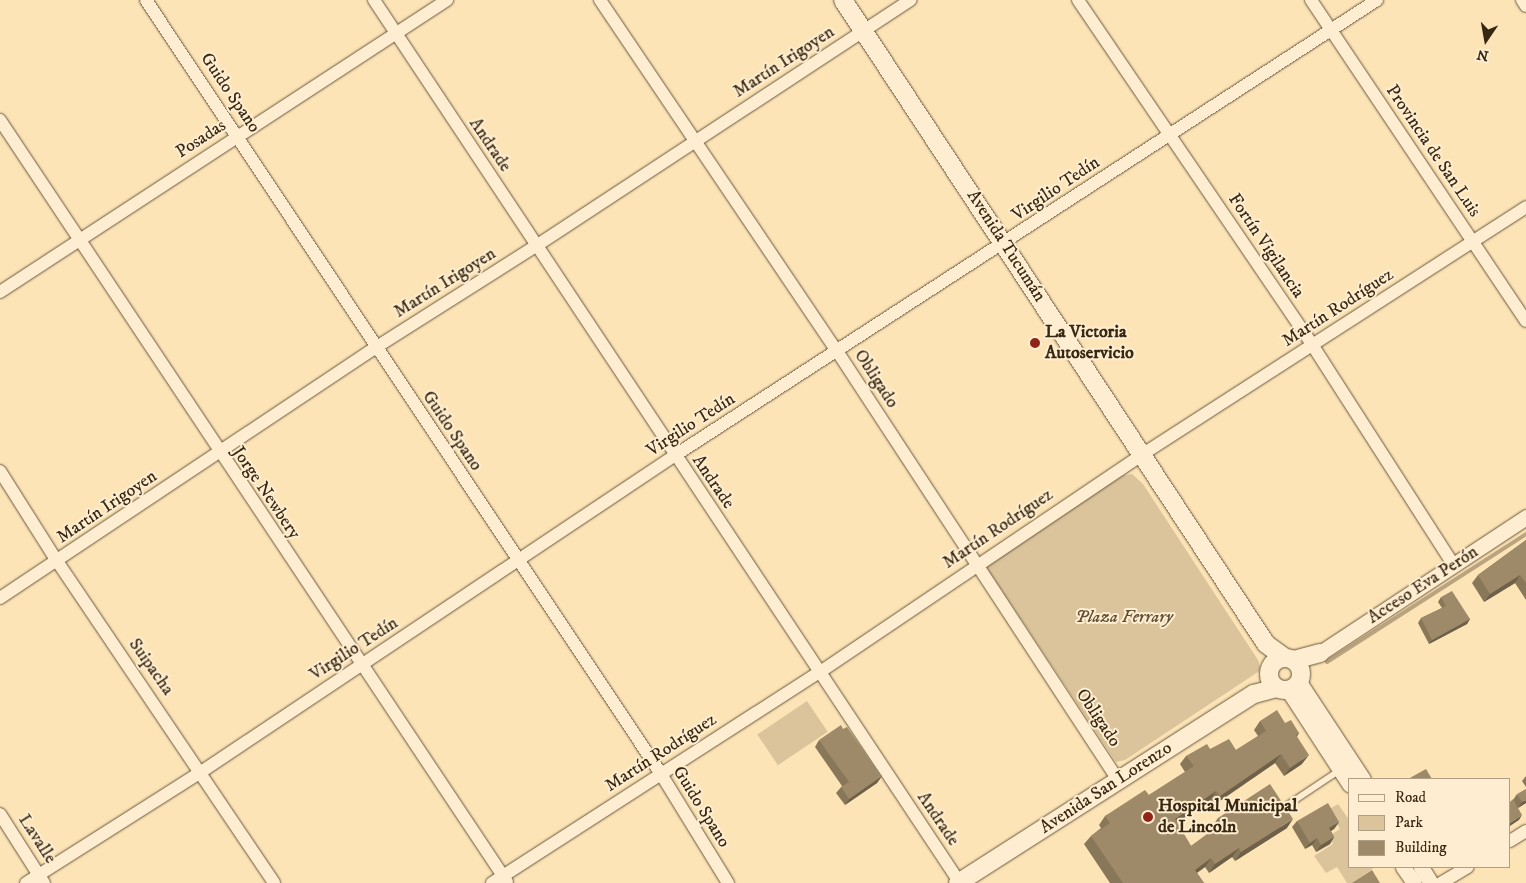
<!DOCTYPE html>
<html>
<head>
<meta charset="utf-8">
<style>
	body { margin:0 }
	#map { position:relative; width:1526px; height:883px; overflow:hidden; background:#fde4b7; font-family:"IM FELL DW Pica",serif }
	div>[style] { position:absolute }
	.green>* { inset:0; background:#dbc49b; transform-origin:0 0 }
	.stream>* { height:4px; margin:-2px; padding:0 2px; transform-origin:2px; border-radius:2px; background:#baa47f }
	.roads { filter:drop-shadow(0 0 1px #68573c) drop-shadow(0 0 1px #68573c) }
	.service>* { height:6px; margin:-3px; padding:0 3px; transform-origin:3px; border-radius:3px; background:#feedd0 }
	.minor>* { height:12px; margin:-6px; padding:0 6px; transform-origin:6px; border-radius:6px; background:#feedd0 }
	.tertiary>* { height:15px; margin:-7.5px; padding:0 7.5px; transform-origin:7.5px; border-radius:7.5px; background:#feedd0 }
	.secondary>* { height:18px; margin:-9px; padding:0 9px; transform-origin:9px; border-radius:9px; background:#feedd0 }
	.secondary>.ring { margin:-9px; padding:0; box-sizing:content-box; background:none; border:18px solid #feedd0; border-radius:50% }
	.wall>* { inset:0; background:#887759 }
	.shaded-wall>* { inset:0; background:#6f6149 }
	.building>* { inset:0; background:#9e8a68 }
	.dots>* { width:14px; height:14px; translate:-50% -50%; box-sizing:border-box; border:2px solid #feedd0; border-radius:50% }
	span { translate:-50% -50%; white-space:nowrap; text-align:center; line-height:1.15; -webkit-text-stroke:4px #feedd0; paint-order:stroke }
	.street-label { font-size:18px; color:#372813 }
	.poi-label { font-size:18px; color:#372813; font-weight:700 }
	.left { translate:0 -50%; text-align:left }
	.park-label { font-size:18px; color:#604f35; font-style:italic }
	.legend { position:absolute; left:1348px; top:778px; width:162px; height:90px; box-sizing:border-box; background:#feedd0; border:1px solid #ae9e84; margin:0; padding:6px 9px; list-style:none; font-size:15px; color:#372813 }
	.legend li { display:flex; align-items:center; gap:10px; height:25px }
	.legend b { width:25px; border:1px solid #ae9e84 }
	.north { position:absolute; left:1461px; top:15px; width:50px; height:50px; -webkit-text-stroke:4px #feedd0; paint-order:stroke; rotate:192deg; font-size:14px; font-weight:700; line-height:20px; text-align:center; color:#372813 }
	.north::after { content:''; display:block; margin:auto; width:18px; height:22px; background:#372813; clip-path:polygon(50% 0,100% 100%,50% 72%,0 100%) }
</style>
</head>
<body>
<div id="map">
	<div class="green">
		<div style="clip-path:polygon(1132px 474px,1143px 484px,1258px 660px,1261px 670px,1125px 760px,1116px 762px,987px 568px,989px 563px,1118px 476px)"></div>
		<div style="left:807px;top:701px;width:37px;height:60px;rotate:56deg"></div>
		<div style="clip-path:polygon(1338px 804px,1350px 821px,1350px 867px,1375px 867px,1353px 883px,1347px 883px,1337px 867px,1326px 873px,1314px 856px,1333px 844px,1329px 836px,1340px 829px,1328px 810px)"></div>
	</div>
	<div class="stream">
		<div style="left:1327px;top:662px;width:237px;rotate:-32.7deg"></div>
	</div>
	<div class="roads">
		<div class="service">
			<div style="left:1283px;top:808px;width:69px;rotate:-33.7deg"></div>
		</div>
		<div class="minor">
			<div style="left:146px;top:0;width:930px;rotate:56.36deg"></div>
			<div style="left:661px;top:774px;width:128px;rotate:58.4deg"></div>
			<div style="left:374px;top:0;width:1060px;rotate:56.43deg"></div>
			<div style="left:600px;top:0;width:424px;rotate:56deg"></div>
			<div style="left:837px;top:351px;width:513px;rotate:56.77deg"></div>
			<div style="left:1078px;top:0;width:418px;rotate:55.8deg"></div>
			<div style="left:1313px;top:346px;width:259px;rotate:57.3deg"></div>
			<div style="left:1311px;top:0;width:386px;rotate:56.2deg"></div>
			<div style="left:1522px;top:0;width:7px;rotate:56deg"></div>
			<div style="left:0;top:120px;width:915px;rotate:56.36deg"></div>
			<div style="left:0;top:292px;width:534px;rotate:-33.15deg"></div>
			<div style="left:0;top:471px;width:107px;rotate:57.7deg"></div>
			<div style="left:57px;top:561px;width:388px;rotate:56deg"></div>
			<div style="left:0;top:598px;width:451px;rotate:-33.7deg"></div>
			<div style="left:375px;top:348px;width:191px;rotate:-32.4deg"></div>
			<div style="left:536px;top:246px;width:448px;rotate:-33.3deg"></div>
			<div style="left:0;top:814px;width:82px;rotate:57.5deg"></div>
			<div style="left:1510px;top:841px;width:19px;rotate:-32deg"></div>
			<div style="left:26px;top:883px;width:207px;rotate:-32.4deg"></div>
			<div style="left:201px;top:772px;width:569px;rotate:-33.75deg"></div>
			<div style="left:674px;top:456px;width:838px;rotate:-32.97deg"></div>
			<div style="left:492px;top:883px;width:390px;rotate:-32.8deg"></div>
			<div style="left:820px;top:672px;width:390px;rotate:-34deg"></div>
			<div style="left:1143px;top:454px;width:456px;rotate:-32.8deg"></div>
			<div style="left:1441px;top:883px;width:31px;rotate:-31deg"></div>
		</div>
		<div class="tertiary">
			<div style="left:1320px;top:653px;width:247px;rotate:-33.4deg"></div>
			<div style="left:1299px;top:682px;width:116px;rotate:56.6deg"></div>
			<div style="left:1288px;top:690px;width:113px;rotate:56.9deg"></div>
			<div style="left:1403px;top:867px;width:19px;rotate:55deg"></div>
			<div style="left:1421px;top:867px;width:19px;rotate:58deg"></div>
		</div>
		<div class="secondary">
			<div style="left:843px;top:0;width:770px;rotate:56.7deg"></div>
			<div style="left:1266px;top:644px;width:24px;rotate:36deg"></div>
			<div class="ring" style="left:1269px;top:658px;width:14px;height:14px"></div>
			<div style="left:1294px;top:660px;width:27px;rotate:-15deg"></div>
			<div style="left:958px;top:883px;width:351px;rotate:-32.6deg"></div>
			<div style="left:1254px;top:694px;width:23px;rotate:-15deg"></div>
		</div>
	</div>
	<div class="wall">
		<div style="clip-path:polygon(1526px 540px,1526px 600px,1515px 583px,1484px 602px,1472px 583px,1478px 575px)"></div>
		<div style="clip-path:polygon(1441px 597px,1470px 619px,1467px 624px,1429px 644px,1418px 623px,1421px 618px,1442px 608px,1438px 602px)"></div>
		<div style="clip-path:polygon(1260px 721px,1285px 723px,1299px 733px,1297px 737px,1302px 764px,1284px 776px,1275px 763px,1214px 805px,1210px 800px,1177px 823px,1191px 846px,1213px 830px,1212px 827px,1218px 818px,1287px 828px,1235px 861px,1232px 857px,1209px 873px,1205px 867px,1197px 873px,1204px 883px,1110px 883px,1084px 844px,1091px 836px,1101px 828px,1099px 825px,1105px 816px,1149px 795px,1185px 772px,1180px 764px,1186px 756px,1210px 749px,1236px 750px,1258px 736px,1254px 730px)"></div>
		<div style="clip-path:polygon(819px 740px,882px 776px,877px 783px,845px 805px,836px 793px,842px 786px,815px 747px)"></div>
		<div style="clip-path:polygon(1526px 776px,1526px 787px,1522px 781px)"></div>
		<div style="clip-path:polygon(1517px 794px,1526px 803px,1518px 808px,1519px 820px,1513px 800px)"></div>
		<div style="clip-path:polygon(1297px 821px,1339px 822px,1334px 829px,1331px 831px,1334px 837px,1330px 844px,1316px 852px,1312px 845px,1305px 849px,1292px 827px)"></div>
	</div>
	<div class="shaded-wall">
		<div style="clip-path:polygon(1520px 575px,1515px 583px,1484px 602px,1490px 594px)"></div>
		<div style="clip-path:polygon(1470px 619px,1467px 624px,1429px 644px,1432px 640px)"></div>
		<div style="clip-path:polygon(1281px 754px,1275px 763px,1214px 805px,1220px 796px)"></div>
		<div style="clip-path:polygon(1309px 755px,1302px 764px,1284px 776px,1290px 768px)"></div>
		<div style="clip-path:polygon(882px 776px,877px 783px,845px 805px,849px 799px)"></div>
		<div style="clip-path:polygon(1216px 791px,1210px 800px,1169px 828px,1175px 819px)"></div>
		<div style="clip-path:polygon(1526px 800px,1526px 803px,1518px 808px,1522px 802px)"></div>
		<div style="clip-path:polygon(1522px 815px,1519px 820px,1510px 826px,1510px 823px)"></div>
		<div style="clip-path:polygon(1293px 819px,1287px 828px,1235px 861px,1241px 852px)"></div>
		<div style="clip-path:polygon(1339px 822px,1334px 829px,1324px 835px,1329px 828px)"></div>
		<div style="clip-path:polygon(1334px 837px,1330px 844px,1316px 852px,1321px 845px)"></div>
		<div style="clip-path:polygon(1317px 838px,1312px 845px,1305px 849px,1310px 843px)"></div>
		<div style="clip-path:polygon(1239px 848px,1232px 857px,1209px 873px,1215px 864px)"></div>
		<div style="clip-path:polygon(1211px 858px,1205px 867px,1188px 879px,1195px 870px)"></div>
	</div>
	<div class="building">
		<div style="clip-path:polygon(1526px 540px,1526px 583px,1520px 575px,1490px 594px,1478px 575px)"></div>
		<div style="clip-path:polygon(1452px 591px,1470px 619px,1432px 640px,1421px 618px,1446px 606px,1441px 597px)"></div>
		<div style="clip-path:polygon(1277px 710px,1285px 723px,1291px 720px,1299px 733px,1296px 735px,1309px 755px,1290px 768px,1281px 754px,1220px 796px,1216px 791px,1175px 819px,1191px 846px,1221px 824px,1218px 818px,1270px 784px,1293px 819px,1241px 852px,1239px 848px,1215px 864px,1211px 858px,1195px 870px,1204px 883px,1123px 883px,1091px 836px,1110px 823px,1105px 816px,1145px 790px,1149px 795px,1194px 766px,1186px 756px,1207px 744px,1210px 749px,1229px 739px,1236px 750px,1266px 731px,1260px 721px)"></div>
		<div style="clip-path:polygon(841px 725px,843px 729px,847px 727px,882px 776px,849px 799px,841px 787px,849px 782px,819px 740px)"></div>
		<div style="clip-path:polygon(1426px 769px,1432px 779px,1408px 779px)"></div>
		<div style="clip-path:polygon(1526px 789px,1526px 800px,1522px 802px,1517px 794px)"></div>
		<div style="clip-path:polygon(1513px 799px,1522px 815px,1510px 823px,1510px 802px)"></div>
		<div style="clip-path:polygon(1328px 803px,1339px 822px,1329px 828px,1334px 837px,1321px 845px,1317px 838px,1310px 843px,1297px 821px)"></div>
		<div style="clip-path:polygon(1372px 870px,1380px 883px,1352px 883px)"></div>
	</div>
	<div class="dots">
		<div style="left:1035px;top:343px;background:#8f2418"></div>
		<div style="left:1148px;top:817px;background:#8f2418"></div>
	</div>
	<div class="street-label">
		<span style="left:784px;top:62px;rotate:-33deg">Martín Irigoyen</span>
		<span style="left:230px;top:93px;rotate:56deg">Guido Spano</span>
		<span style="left:201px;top:139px;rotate:-33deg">Posadas</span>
		<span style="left:490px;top:145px;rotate:56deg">Andrade</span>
		<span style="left:1433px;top:151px;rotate:56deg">Provincia de San Luis</span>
		<span style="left:1056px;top:189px;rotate:-34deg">Virgilio Tedín</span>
		<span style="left:1006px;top:246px;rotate:57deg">Avenida Tucumán</span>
		<span style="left:1266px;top:246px;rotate:56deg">Fortín Vigilancia</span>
		<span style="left:445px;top:283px;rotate:-32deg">Martín Irigoyen</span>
		<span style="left:1338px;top:308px;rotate:-33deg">Martín Rodríguez</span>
		<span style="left:876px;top:379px;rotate:57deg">Obligado</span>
		<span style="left:691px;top:425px;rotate:-33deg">Virgilio Tedín</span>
		<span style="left:452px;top:431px;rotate:56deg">Guido Spano</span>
		<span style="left:713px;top:482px;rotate:56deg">Andrade</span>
		<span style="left:266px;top:493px;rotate:56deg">Jorge Newbery</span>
		<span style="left:107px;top:507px;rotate:-34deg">Martín Irigoyen</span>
		<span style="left:998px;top:529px;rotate:-34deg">Martín Rodríguez</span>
		<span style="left:1423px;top:585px;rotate:-33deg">Acceso Eva Perón</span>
		<span style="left:354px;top:649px;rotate:-33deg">Virgilio Tedín</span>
		<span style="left:151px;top:667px;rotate:55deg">Suipacha</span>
		<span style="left:1098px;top:718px;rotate:56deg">Obligado</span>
		<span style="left:661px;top:753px;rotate:-33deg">Martín Rodríguez</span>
		<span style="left:1106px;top:788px;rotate:-33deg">Avenida San Lorenzo</span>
		<span style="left:701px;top:807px;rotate:58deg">Guido Spano</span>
		<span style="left:938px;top:819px;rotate:56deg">Andrade</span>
		<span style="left:37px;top:839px;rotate:57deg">Lavalle</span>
	</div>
	<div class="poi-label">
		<span class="left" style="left:1045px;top:343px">La Victoria<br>Autoservicio</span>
		<span class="left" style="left:1158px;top:817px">Hospital Municipal<br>de Lincoln</span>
	</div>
	<div class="park-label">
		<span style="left:1124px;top:617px">Plaza Ferrary</span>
	</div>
	<ul class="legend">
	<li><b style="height:6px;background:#feedd0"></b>Road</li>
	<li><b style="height:14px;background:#dbc49b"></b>Park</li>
	<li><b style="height:14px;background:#9e8a68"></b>Building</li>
	</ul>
	<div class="north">N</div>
</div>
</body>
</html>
